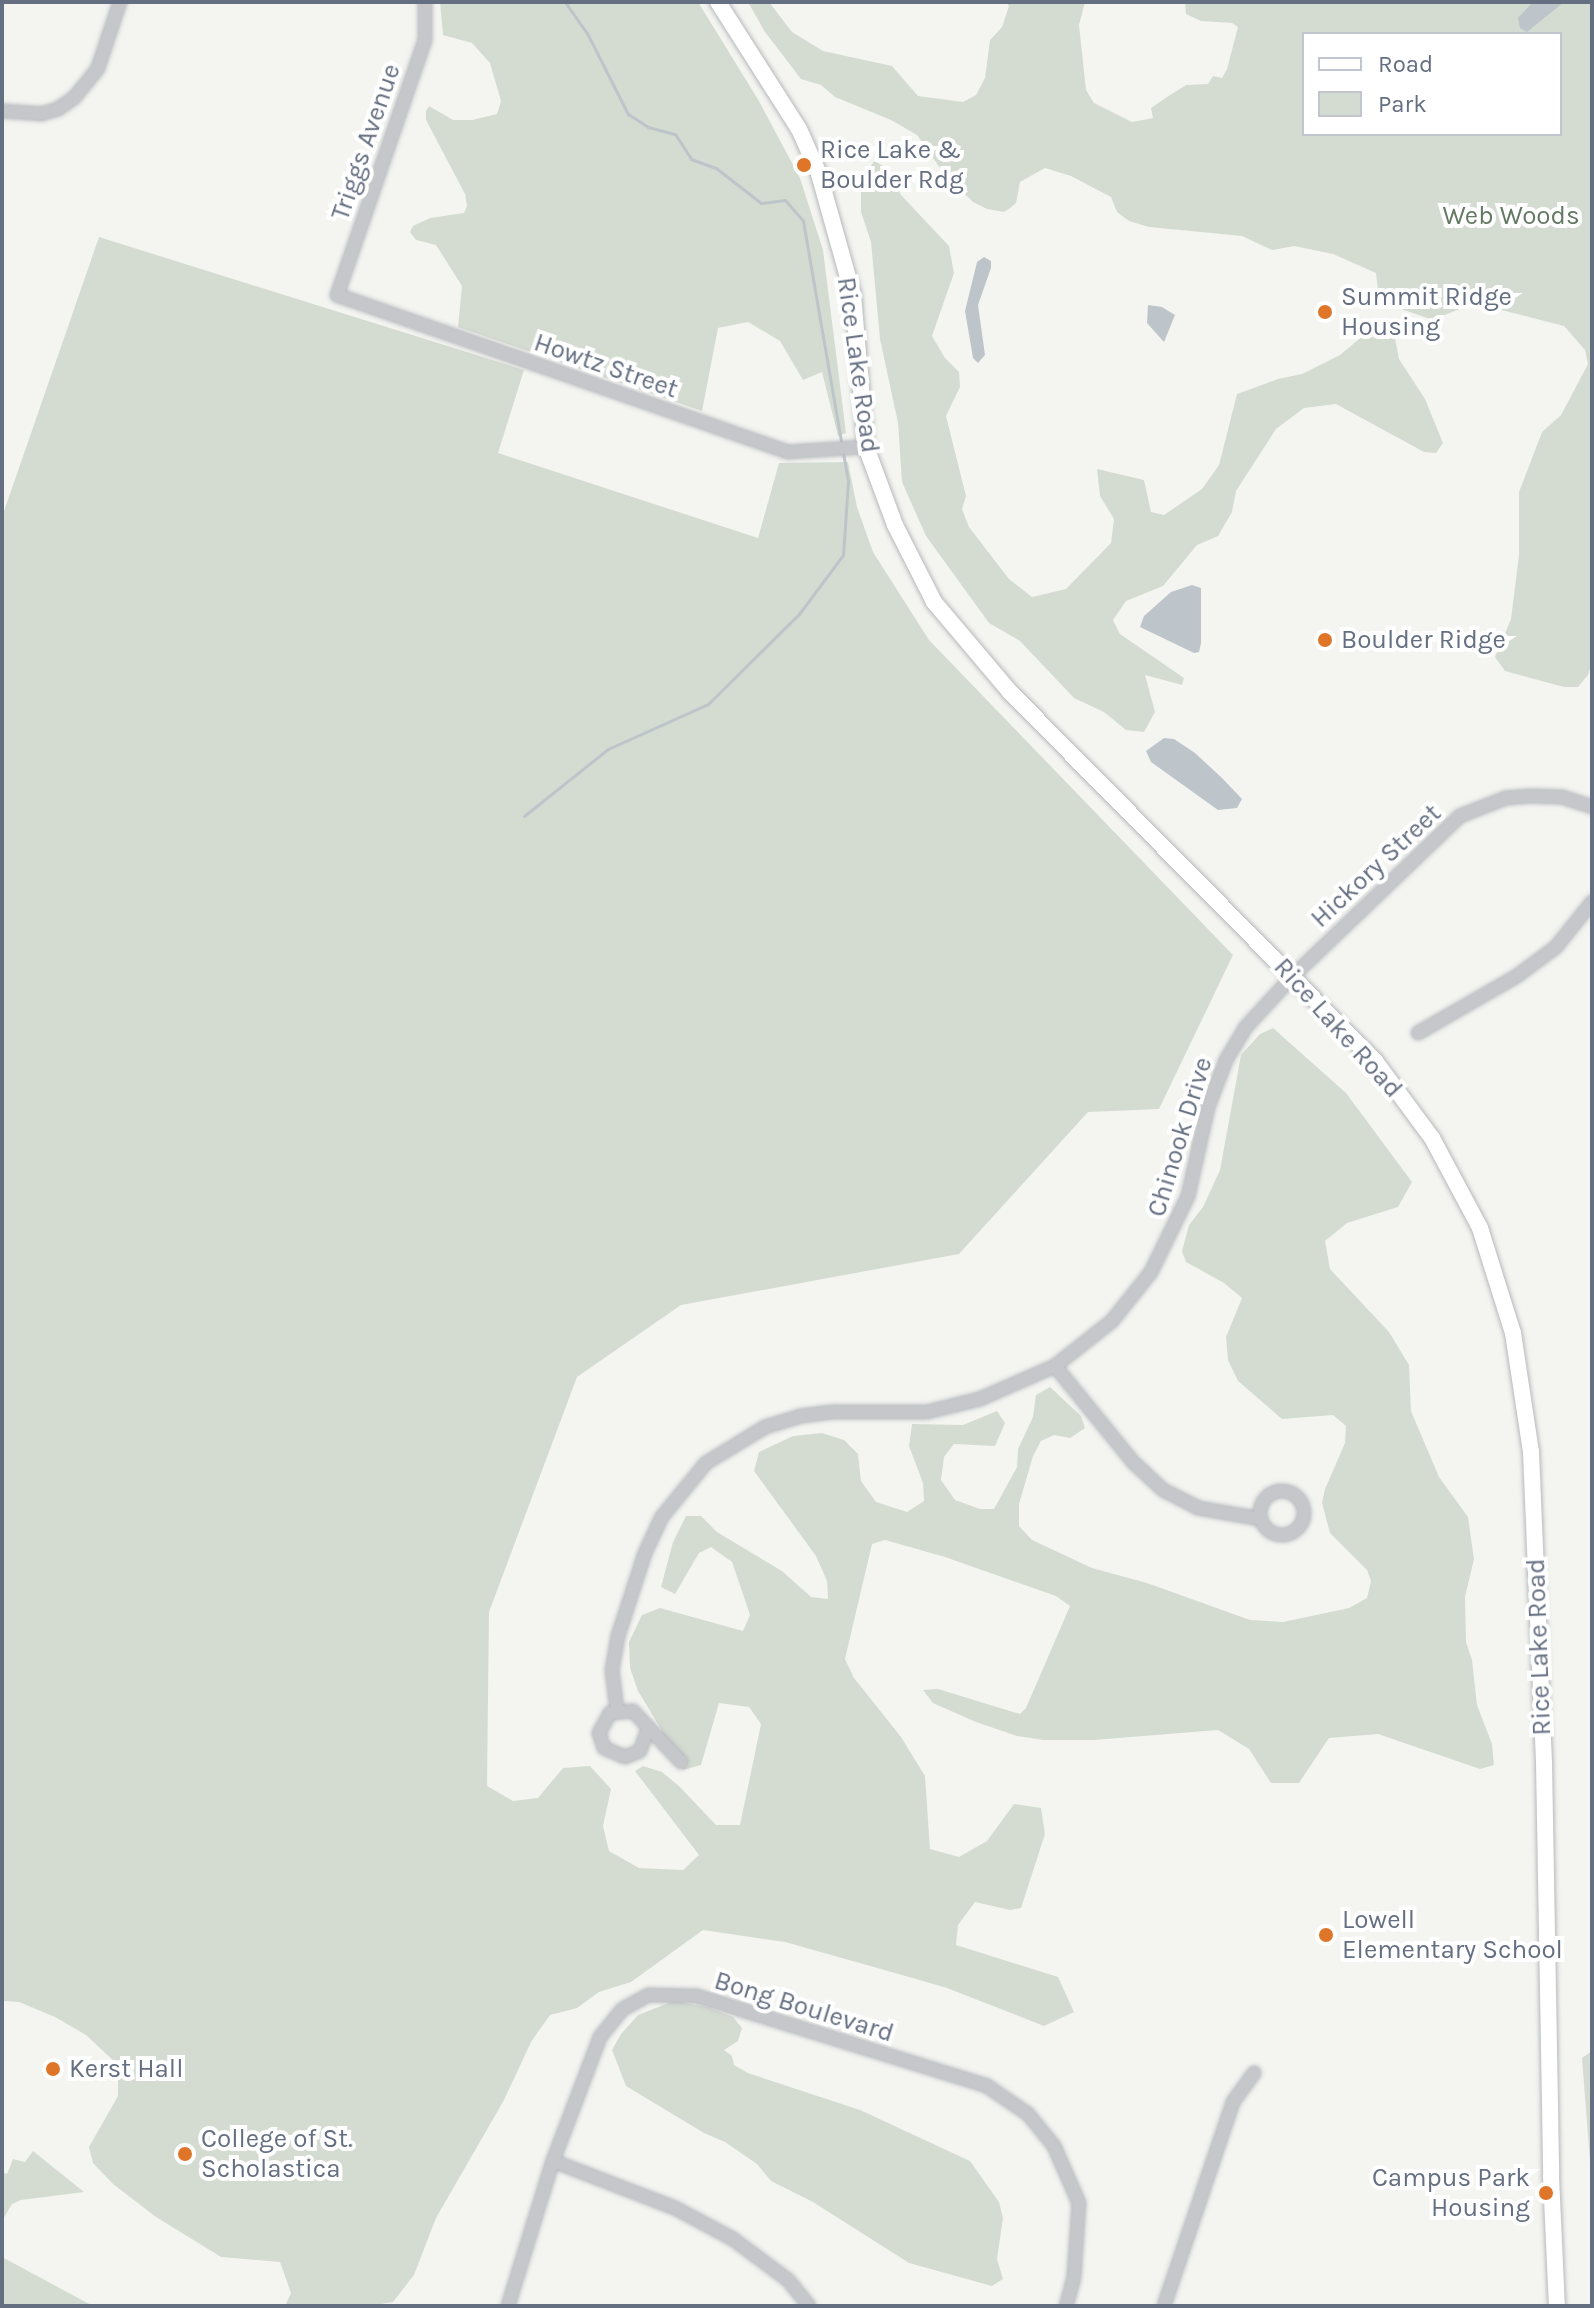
<!DOCTYPE html>
<html>
<head>
<meta charset="utf-8">
<style>
	body { margin:0 }
	#map { position:relative; width:1594px; height:2308px; overflow:hidden; background:#f4f5f1; font-family:Karla,sans-serif }
	div>[style] { position:absolute }
	.green>* { inset:0; background:#d4dcd2 }
	.water>* { inset:0; background:#bdc5ca }
	.stream>* { height:3px; margin:-1.5px; padding:0 1.5px; transform-origin:1.5px; border-radius:1.5px; background:#bdc5ca }
	.roads { filter:drop-shadow(0 0 2px #b6b8bd) drop-shadow(0 0 2px #b6b8bd) }
	.minor>* { height:12px; margin:-6px; padding:0 6px; transform-origin:6px; border-radius:6px; background:#c5c7cb }
	.minor>.ring { margin:-6px; padding:0; box-sizing:content-box; background:none; border:12px solid #c5c7cb; border-radius:50% }
	.major>* { height:16px; margin:-8px; padding:0 8px; transform-origin:8px; border-radius:8px; background:#fff }
	.dots>* { width:22px; height:22px; translate:-50% -50%; box-sizing:border-box; border:4px solid #fff; border-radius:50% }
	span { translate:-50% -50%; white-space:nowrap; text-align:center; line-height:1.15; -webkit-text-stroke:8px #fff; paint-order:stroke }
	.street-label { font-size:26px; color:#656f82 }
	.poi-label { font-size:26px; color:#656f82 }
	.left { translate:0 -50%; text-align:left }
	.right { translate:-100% -50%; text-align:right }
	.park-label { font-size:26px; color:#647963 }
	.frame { position:absolute; inset:0; border:4px solid #656f82; pointer-events:none }
	.legend { position:absolute; left:1302px; top:32px; width:260px; height:104px; box-sizing:border-box; background:#fff; border:2px solid #c1c5cd; margin:0; padding:10px 14px; list-style:none; font-size:24px; color:#656f82 }
	.legend li { display:flex; align-items:center; gap:16px; height:40px }
	.legend b { width:40px; border:2px solid #c1c5cd }
</style>
</head>
<body>
<div id="map">
	<div class="green">
		<div style="clip-path:polygon(440px 2px,698px 2px,759px 101px,800px 178px,823px 250px,846px 433px,838px 436px,822px 372px,803px 380px,780px 341px,748px 322px,718px 328px,702px 411px,458px 327px,462px 286px,436px 245px,416px 240px,410px 232px,413px 226px,430px 218px,464px 213px,467px 206px,465px 194px,426px 120px,426px 111px,429px 106px,453px 120px,472px 120px,497px 114px,501px 101px,490px 63px,472px 43px,443px 35px)"></div>
		<div style="clip-path:polygon(evenodd,748px 2px,769px 2px,792px 32px,823px 51px,892px 66px,918px 96px,963px 102px,976px 95px,985px 78px,990px 40px,1002px 27px,1009px 6px,1006px 2px,1085px 2px,1079px 25px,1086px 90px,1094px 103px,1132px 122px,1153px 118px,1151px 108px,1167px 97px,1186px 85px,1208px 84px,1213px 76px,1222px 78px,1227px 69px,1238px 27px,1232px 23px,1201px 21px,1186px 14px,1185px 2px,1592px 2px,1592px 663px,1588px 675px,1578px 687px,1564px 687px,1505px 671px,1495px 657px,1511px 619px,1519px 555px,1519px 492px,1542px 432px,1561px 415px,1588px 364px,1585px 350px,1564px 326px,1482px 305px,1469px 305px,1433px 320px,1384px 303px,1378px 291px,1376px 273px,1333px 254px,1294px 246px,1272px 250px,1242px 236px,1149px 227px,1129px 221px,1117px 212px,1111px 197px,1071px 176px,1045px 168px,1020px 182px,1016px 203px,1010px 208px,1004px 212px,987px 209px,973px 202px,945px 175px,917px 135px,891px 120px,835px 97px,821px 85px,801px 79px,765px 32px,748px 2px,1304px 34px,1560px 34px,1560px 134px,1304px 134px,1304px 34px)"></div>
		<div style="clip-path:polygon(874px 161px,889px 169px,901px 195px,949px 246px,954px 273px,932px 336px,945px 358px,959px 372px,960px 387px,946px 416px,966px 496px,962px 509px,969px 527px,1009px 579px,1032px 597px,1066px 589px,1111px 543px,1114px 519px,1100px 496px,1097px 469px,1144px 480px,1151px 512px,1164px 515px,1202px 489px,1219px 465px,1237px 394px,1278px 379px,1302px 374px,1340px 355px,1365px 334px,1394px 333px,1399px 359px,1425px 399px,1443px 443px,1436px 453px,1424px 452px,1336px 404px,1304px 408px,1276px 429px,1236px 491px,1232px 512px,1218px 536px,1197px 545px,1163px 586px,1126px 601px,1113px 620px,1120px 634px,1184px 678px,1182px 685px,1145px 675px,1155px 712px,1144px 732px,1126px 730px,1104px 712px,1074px 698px,1020px 641px,989px 623px,926px 536px,902px 482px,898px 423px,880px 339px,871px 242px,861px 212px,861px 182px)"></div>
		<div style="clip-path:polygon(99px 237px,524px 370px,498px 453px,758px 538px,779px 463px,848px 462px,857px 507px,873px 552px,929px 640px,1233px 955px,1159px 1109px,1088px 1112px,959px 1254px,681px 1305px,577px 1377px,489px 1612px,487px 1786px,513px 1801px,538px 1798px,563px 1768px,590px 1766px,611px 1789px,603px 1826px,609px 1851px,639px 1868px,683px 1870px,699px 1855px,635px 1771px,643px 1766px,662px 1772px,679px 1786px,716px 1825px,740px 1825px,761px 1724px,749px 1707px,719px 1703px,701px 1765px,683px 1770px,668px 1751px,661px 1729px,638px 1691px,630px 1668px,629px 1642px,642px 1615px,660px 1608px,743px 1631px,750px 1615px,732px 1562px,711px 1547px,699px 1553px,675px 1594px,661px 1587px,673px 1542px,686px 1516px,701px 1516px,717px 1532px,782px 1571px,811px 1597px,828px 1599px,827px 1581px,816px 1556px,754px 1471px,759px 1452px,793px 1436px,822px 1433px,844px 1440px,858px 1454px,861px 1481px,876px 1502px,907px 1512px,924px 1501px,923px 1483px,909px 1446px,912px 1424px,963px 1425px,997px 1411px,1005px 1423px,995px 1446px,954px 1444px,944px 1457px,941px 1480px,955px 1500px,980px 1509px,994px 1509px,1017px 1467px,1018px 1449px,1033px 1417px,1036px 1395px,1050px 1387px,1081px 1416px,1085px 1428px,1070px 1438px,1054px 1435px,1041px 1441px,1033px 1456px,1019px 1504px,1019px 1526px,1032px 1540px,1092px 1568px,1147px 1583px,1250px 1620px,1283px 1622px,1349px 1608px,1367px 1598px,1371px 1581px,1367px 1570px,1330px 1533px,1322px 1503px,1325px 1489px,1345px 1443px,1346px 1426px,1333px 1415px,1282px 1419px,1238px 1381px,1228px 1360px,1226px 1337px,1242px 1298px,1224px 1283px,1186px 1262px,1182px 1251px,1189px 1225px,1203px 1207px,1220px 1170px,1241px 1055px,1260px 1034px,1273px 1028px,1346px 1093px,1412px 1182px,1398px 1207px,1347px 1223px,1325px 1241px,1330px 1269px,1389px 1332px,1409px 1365px,1411px 1411px,1439px 1477px,1468px 1517px,1474px 1559px,1465px 1597px,1466px 1642px,1472px 1660px,1477px 1705px,1492px 1744px,1494px 1765px,1480px 1769px,1378px 1734px,1329px 1738px,1299px 1783px,1271px 1783px,1249px 1749px,1218px 1730px,1094px 1740px,1043px 1740px,1017px 1736px,976px 1722px,933px 1703px,923px 1690px,938px 1689px,1020px 1714px,1026px 1708px,1070px 1606px,1056px 1596px,945px 1557px,885px 1540px,872px 1544px,845px 1659px,854px 1678px,901px 1737px,925px 1776px,930px 1849px,959px 1857px,987px 1841px,1014px 1804px,1041px 1808px,1045px 1834px,1021px 1908px,1010px 1910px,975px 1902px,958px 1925px,956px 1945px,1058px 1977px,1074px 2012px,1044px 2026px,947px 1988px,895px 1973px,785px 1942px,703px 1930px,631px 1982px,599px 1992px,577px 2008px,550px 2015px,531px 2042px,504px 2100px,436px 2218px,414px 2275px,393px 2302px,370px 2306px,285px 2306px,291px 2293px,280px 2262px,221px 2257px,156px 2217px,113px 2184px,93px 2163px,89px 2147px,118px 2096px,118px 2065px,86px 2035px,55px 2017px,19px 2002px,2px 2001px,2px 517px)"></div>
		<div style="clip-path:polygon(674px 2001px,707px 2007px,733px 2017px,742px 2028px,738px 2041px,724px 2050px,732px 2056px,734px 2065px,748px 2073px,860px 2110px,970px 2161px,999px 2202px,1003px 2218px,997px 2259px,1003px 2279px,992px 2286px,909px 2263px,813px 2202px,771px 2181px,757px 2164px,725px 2142px,704px 2133px,626px 2086px,612px 2050px,621px 2034px,638px 2015px)"></div>
		<div style="clip-path:polygon(1592px 2051px,1592px 2187px,1582px 2058px)"></div>
		<div style="clip-path:polygon(33px 2151px,84px 2192px,21px 2200px,12px 2204px,2px 2221px,2px 2172px,7px 2174px,13px 2159px,25px 2162px)"></div>
		<div style="clip-path:polygon(2px 2257px,93px 2306px,2px 2306px)"></div>
	</div>
	<div class="water">
		<div style="clip-path:polygon(1533px 2px,1564px 2px,1527px 32px,1520px 28px,1518px 18px)"></div>
		<div style="clip-path:polygon(984px 257px,991px 261px,991px 268px,978px 305px,985px 355px,978px 363px,973px 358px,965px 311px,977px 262px)"></div>
		<div style="clip-path:polygon(1148px 305px,1162px 307px,1175px 315px,1164px 342px,1147px 323px)"></div>
		<div style="clip-path:polygon(1192px 585px,1201px 588px,1201px 643px,1199px 652px,1194px 653px,1140px 627px,1144px 616px,1171px 592px)"></div>
		<div style="clip-path:polygon(1164px 738px,1174px 739px,1195px 753px,1222px 778px,1242px 799px,1237px 808px,1218px 810px,1151px 762px,1146px 751px)"></div>
	</div>
	<div class="stream">
		<div style="left:565px;top:2px;width:38px;rotate:55deg"></div>
		<div style="left:587px;top:33px;width:91px;rotate:63.2deg"></div>
		<div style="left:628px;top:114px;width:24px;rotate:33deg"></div>
		<div style="left:648px;top:127px;width:28px;rotate:15deg"></div>
		<div style="left:675px;top:134px;width:30px;rotate:57deg"></div>
		<div style="left:691px;top:159px;width:27px;rotate:20deg"></div>
		<div style="left:716px;top:168px;width:57px;rotate:37.9deg"></div>
		<div style="left:761px;top:203px;width:24px;rotate:-7deg"></div>
		<div style="left:785px;top:200px;width:28px;rotate:49deg"></div>
		<div style="left:803px;top:221px;width:228px;rotate:80.2deg"></div>
		<div style="left:524px;top:816px;width:107px;rotate:-38.6deg"></div>
		<div style="left:608px;top:749px;width:110px;rotate:-24.2deg"></div>
		<div style="left:708px;top:704px;width:128px;rotate:-44.7deg"></div>
		<div style="left:799px;top:614px;width:74px;rotate:-53.3deg"></div>
		<div style="left:843px;top:555px;width:74px;rotate:-86.1deg"></div>
		<div style="left:848px;top:481px;width:27px;rotate:-100deg"></div>
	</div>
	<div class="roads">
		<div class="minor">
			<div style="left:425px;top:2px;width:38px;rotate:90deg"></div>
			<div style="left:425px;top:40px;width:270px;rotate:109deg"></div>
			<div style="left:337px;top:295px;width:478px;rotate:19.2deg"></div>
			<div style="left:788px;top:452px;width:78px;rotate:-3.7deg"></div>
			<div style="left:2px;top:111px;width:39px;rotate:4deg"></div>
			<div style="left:41px;top:114px;width:18px;rotate:-16deg"></div>
			<div style="left:58px;top:109px;width:19px;rotate:-35deg"></div>
			<div style="left:74px;top:98px;width:38px;rotate:-51deg"></div>
			<div style="left:98px;top:68px;width:70px;rotate:-71.6deg"></div>
			<div style="left:1418px;top:1033px;width:114px;rotate:-29.9deg"></div>
			<div style="left:1517px;top:976px;width:49px;rotate:-36.6deg"></div>
			<div style="left:1556px;top:947px;width:58px;rotate:-51.3deg"></div>
			<div style="left:1055px;top:1366px;width:124px;rotate:50.9deg"></div>
			<div style="left:1133px;top:1462px;width:41px;rotate:43deg"></div>
			<div style="left:1163px;top:1490px;width:39px;rotate:27deg"></div>
			<div style="left:1198px;top:1508px;width:64px;rotate:9.9deg"></div>
			<div class="ring" style="left:1260px;top:1491px;width:32px;height:32px"></div>
			<div style="left:617px;top:1710px;width:40px;rotate:-97.1deg"></div>
			<div style="left:612px;top:1670px;width:35px;rotate:-80deg"></div>
			<div style="left:618px;top:1636px;width:87px;rotate:-72deg"></div>
			<div style="left:645px;top:1553px;width:38px;rotate:-65deg"></div>
			<div style="left:661px;top:1518px;width:71px;rotate:-50.7deg"></div>
			<div style="left:706px;top:1463px;width:69px;rotate:-31.4deg"></div>
			<div style="left:765px;top:1427px;width:37px;rotate:-17deg"></div>
			<div style="left:800px;top:1416px;width:35px;rotate:-7deg"></div>
			<div style="left:835px;top:1412px;width:92px"></div>
			<div style="left:927px;top:1412px;width:55px;rotate:-13.8deg"></div>
			<div style="left:980px;top:1399px;width:82px;rotate:-23.7deg"></div>
			<div style="left:1055px;top:1366px;width:73px;rotate:-38.3deg"></div>
			<div style="left:1112px;top:1321px;width:63px;rotate:-51.5deg"></div>
			<div style="left:1151px;top:1272px;width:85px;rotate:-64deg"></div>
			<div style="left:1188px;top:1196px;width:91px;rotate:-77.3deg"></div>
			<div style="left:1208px;top:1107px;width:50px;rotate:-69deg"></div>
			<div style="left:1226px;top:1060px;width:37px;rotate:-59deg"></div>
			<div style="left:1245px;top:1028px;width:71px;rotate:-47.3deg"></div>
			<div style="left:1293px;top:976px;width:231px;rotate:-43.8deg"></div>
			<div style="left:1460px;top:816px;width:49px;rotate:-21.4deg"></div>
			<div style="left:1506px;top:798px;width:24px;rotate:-5deg"></div>
			<div style="left:1530px;top:796px;width:32px;rotate:2deg"></div>
			<div style="left:1562px;top:797px;width:32px;rotate:18deg"></div>
			<div style="left:648px;top:1729px;width:23px;rotate:110deg"></div>
			<div style="left:640px;top:1751px;width:16px;rotate:158deg"></div>
			<div style="left:625px;top:1757px;width:23px;rotate:-157deg"></div>
			<div style="left:604px;top:1748px;width:16px;rotate:-108deg"></div>
			<div style="left:599px;top:1733px;width:23px;rotate:-61deg"></div>
			<div style="left:610px;top:1713px;width:23px;rotate:-5deg"></div>
			<div style="left:633px;top:1711px;width:70px;rotate:46.7deg"></div>
			<div style="left:553px;top:2161px;width:131px;rotate:21.1deg"></div>
			<div style="left:675px;top:2208px;width:66px;rotate:28.1deg"></div>
			<div style="left:733px;top:2239px;width:69px;rotate:36.7deg"></div>
			<div style="left:788px;top:2280px;width:33px;rotate:51deg"></div>
			<div style="left:508px;top:2306px;width:152px;rotate:-72.8deg"></div>
			<div style="left:553px;top:2161px;width:133px;rotate:-69.2deg"></div>
			<div style="left:600px;top:2037px;width:36px;rotate:-51deg"></div>
			<div style="left:623px;top:2009px;width:29px;rotate:-29deg"></div>
			<div style="left:648px;top:1995px;width:49px;rotate:1.2deg"></div>
			<div style="left:697px;top:1996px;width:304px;rotate:17.2deg"></div>
			<div style="left:987px;top:2086px;width:50px;rotate:34.3deg"></div>
			<div style="left:1028px;top:2114px;width:41px;rotate:50.9deg"></div>
			<div style="left:1054px;top:2146px;width:62px;rotate:66.3deg"></div>
			<div style="left:1079px;top:2203px;width:74px;rotate:93.9deg"></div>
			<div style="left:1074px;top:2277px;width:30px;rotate:105deg"></div>
			<div style="left:1164px;top:2306px;width:215px;rotate:-71.3deg"></div>
			<div style="left:1233px;top:2102px;width:36px;rotate:-54deg"></div>
		</div>
		<div class="major">
			<div style="left:718px;top:2px;width:151px;rotate:57.5deg"></div>
			<div style="left:799px;top:129px;width:49px;rotate:66deg"></div>
			<div style="left:819px;top:174px;width:126px;rotate:74.3deg"></div>
			<div style="left:853px;top:295px;width:153px;rotate:85.1deg"></div>
			<div style="left:866px;top:447px;width:83px;rotate:69.6deg"></div>
			<div style="left:895px;top:525px;width:86px;rotate:63.1deg"></div>
			<div style="left:934px;top:602px;width:118px;rotate:49.8deg"></div>
			<div style="left:1010px;top:692px;width:519px;rotate:45.31deg"></div>
			<div style="left:1375px;top:1061px;width:96px;rotate:53.5deg"></div>
			<div style="left:1432px;top:1138px;width:102px;rotate:61.9deg"></div>
			<div style="left:1480px;top:1228px;width:110px;rotate:72.6deg"></div>
			<div style="left:1513px;top:1333px;width:120px;rotate:81.4deg"></div>
			<div style="left:1531px;top:1452px;width:310px;rotate:87.6deg"></div>
			<div style="left:1544px;top:1762px;width:414px;rotate:89deg"></div>
			<div style="left:1551px;top:2176px;width:130px;rotate:87.4deg"></div>
		</div>
	</div>
	<div class="dots">
		<div style="left:804px;top:165px;background:#de7529"></div>
		<div style="left:1325px;top:312px;background:#de7529"></div>
		<div style="left:1325px;top:640px;background:#de7529"></div>
		<div style="left:1326px;top:1935px;background:#de7529"></div>
		<div style="left:53px;top:2069px;background:#de7529"></div>
		<div style="left:185px;top:2154px;background:#de7529"></div>
		<div style="left:1546px;top:2193px;background:#de7529"></div>
	</div>
	<div class="street-label">
		<span style="left:366px;top:142px;rotate:-71deg">Triggs Avenue</span>
		<span style="left:858px;top:365px;rotate:82deg">Rice Lake Road</span>
		<span style="left:606px;top:366px;rotate:19deg">Howtz Street</span>
		<span style="left:1376px;top:866px;rotate:-43deg">Hickory Street</span>
		<span style="left:1338px;top:1028px;rotate:48deg">Rice Lake Road</span>
		<span style="left:1180px;top:1137px;rotate:-73deg">Chinook Drive</span>
		<span style="left:1539px;top:1647px;rotate:-92deg">Rice Lake Road</span>
		<span style="left:804px;top:2007px;rotate:17deg">Bong Boulevard</span>
	</div>
	<div class="poi-label">
		<span class="left" style="left:820px;top:165px">Rice Lake &amp;<br>Boulder Rdg</span>
		<span class="left" style="left:1341px;top:312px">Summit Ridge<br>Housing</span>
		<span class="left" style="left:1341px;top:640px">Boulder Ridge</span>
		<span class="left" style="left:1342px;top:1935px">Lowell<br>Elementary School</span>
		<span class="left" style="left:69px;top:2069px">Kerst Hall</span>
		<span class="left" style="left:201px;top:2154px">College of St.<br>Scholastica</span>
		<span class="right" style="left:1530px;top:2193px">Campus Park<br>Housing</span>
	</div>
	<div class="park-label">
		<span style="left:1511px;top:216px">Web Woods</span>
	</div>
	<div class="frame"></div>
	<ul class="legend">
	<li><b style="height:10px;background:#fff"></b>Road</li>
	<li><b style="height:22px;background:#d4dcd2"></b>Park</li>
	</ul>
</div>
</body>
</html>
